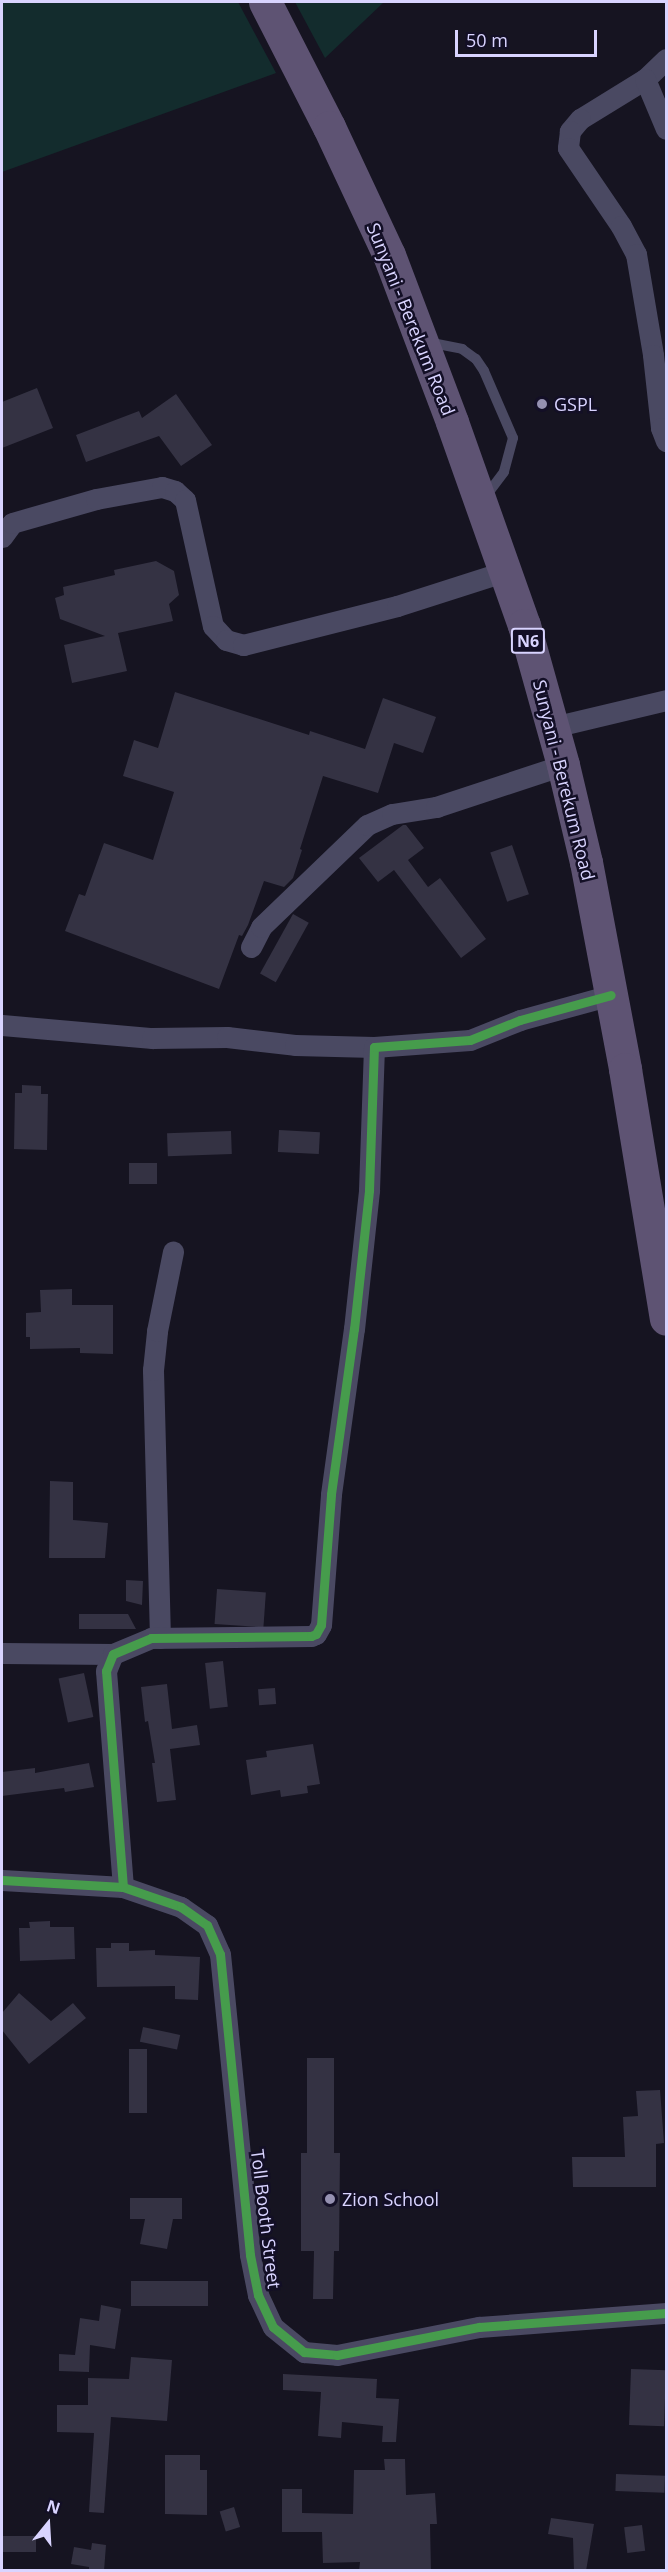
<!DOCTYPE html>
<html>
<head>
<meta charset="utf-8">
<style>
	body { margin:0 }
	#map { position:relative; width:668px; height:2572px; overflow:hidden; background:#161421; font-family:"Open Sans",sans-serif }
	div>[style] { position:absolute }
	.green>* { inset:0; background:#132c2d }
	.building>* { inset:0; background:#343243; transform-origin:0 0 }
	.lane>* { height:10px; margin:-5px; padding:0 5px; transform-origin:5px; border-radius:5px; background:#4a4962 }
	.street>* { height:21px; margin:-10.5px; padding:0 10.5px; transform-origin:10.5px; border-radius:10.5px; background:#4a4962 }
	.primary>* { height:33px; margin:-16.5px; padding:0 16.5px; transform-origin:16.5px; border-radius:16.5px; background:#5e5373 }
	.cycleway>* { height:9px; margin:-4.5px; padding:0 4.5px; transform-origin:4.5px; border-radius:4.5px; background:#469c4c }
	.dots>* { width:16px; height:16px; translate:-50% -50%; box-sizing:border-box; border:3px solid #130f26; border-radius:50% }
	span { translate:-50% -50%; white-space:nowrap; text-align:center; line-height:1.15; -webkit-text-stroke:5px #130f26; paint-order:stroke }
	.shield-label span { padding:2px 4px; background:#130f26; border:2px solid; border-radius:4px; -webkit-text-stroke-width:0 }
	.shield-label { font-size:16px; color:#d9d4ff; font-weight:700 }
	.street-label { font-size:18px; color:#d9d4ff }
	.poi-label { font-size:18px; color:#d9d4ff }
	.left { translate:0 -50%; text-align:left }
	.frame { position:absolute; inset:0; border:3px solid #d9d4ff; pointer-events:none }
	.north { position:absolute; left:18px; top:2494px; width:60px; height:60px; -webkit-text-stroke:4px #130f26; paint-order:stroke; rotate:18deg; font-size:16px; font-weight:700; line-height:24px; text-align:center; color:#d9d4ff }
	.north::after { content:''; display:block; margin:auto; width:21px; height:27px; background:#d9d4ff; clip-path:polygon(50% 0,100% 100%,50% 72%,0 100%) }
	.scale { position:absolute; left:455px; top:30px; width:142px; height:27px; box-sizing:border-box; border:3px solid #d9d4ff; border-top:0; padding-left:8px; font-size:18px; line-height:21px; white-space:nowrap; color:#d9d4ff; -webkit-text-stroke:4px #130f26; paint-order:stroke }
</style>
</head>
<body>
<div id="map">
	<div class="green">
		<div style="clip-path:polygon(2px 2px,238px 2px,276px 73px,2px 172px)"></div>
		<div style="clip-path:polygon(295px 2px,384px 2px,325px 58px)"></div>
	</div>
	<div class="building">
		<div style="clip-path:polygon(37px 388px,53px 428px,2px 448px,2px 402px)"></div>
		<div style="clip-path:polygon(176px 394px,212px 445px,181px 466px,159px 436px,86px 462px,76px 435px,139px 411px,142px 418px)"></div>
		<div style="clip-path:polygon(156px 561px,174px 571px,179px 595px,169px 604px,173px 621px,118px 633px,127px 671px,72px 683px,64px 645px,105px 636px,60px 619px,55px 598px,64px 595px,63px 587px,115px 575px,114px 570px)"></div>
		<div style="clip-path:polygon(175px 692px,309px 735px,310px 731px,365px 749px,383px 698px,436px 717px,423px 753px,394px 743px,378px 793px,323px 776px,300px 849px,302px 850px,293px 878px,284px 887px,264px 881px,248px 925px,242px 936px,239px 935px,219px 989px,65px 931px,79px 894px,85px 896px,104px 843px,153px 860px,174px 792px,123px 776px,134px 740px,158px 748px)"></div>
		<div style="clip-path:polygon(403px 825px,406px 825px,424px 848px,408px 860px,428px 887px,440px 878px,486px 939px,461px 958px,394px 870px,378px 882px,359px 858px)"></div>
		<div style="left:512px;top:845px;width:52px;height:23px;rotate:71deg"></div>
		<div style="left:293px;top:914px;width:18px;height:68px;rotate:29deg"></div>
		<div style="clip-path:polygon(22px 1085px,41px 1086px,41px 1094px,48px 1094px,47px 1150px,14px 1149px,15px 1093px,22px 1093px)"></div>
		<div style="left:279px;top:1130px;width:41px;height:22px;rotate:3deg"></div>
		<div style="left:231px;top:1131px;width:23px;height:64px;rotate:88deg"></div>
		<div style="left:129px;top:1163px;width:28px;height:21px"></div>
		<div style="clip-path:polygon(72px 1289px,72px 1305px,113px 1305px,113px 1354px,80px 1353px,80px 1348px,30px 1349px,30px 1337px,26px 1337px,26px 1313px,41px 1312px,40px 1290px)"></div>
		<div style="clip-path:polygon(50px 1481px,73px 1482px,73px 1520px,108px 1523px,105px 1558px,49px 1558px)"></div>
		<div style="clip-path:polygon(126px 1580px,143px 1581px,142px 1605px,126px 1601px)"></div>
		<div style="left:217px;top:1589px;width:49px;height:35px;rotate:4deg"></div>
		<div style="clip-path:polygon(79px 1614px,128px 1614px,136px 1629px,79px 1629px)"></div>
		<div style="left:223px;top:1661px;width:46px;height:18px;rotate:84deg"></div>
		<div style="left:84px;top:1673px;width:45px;height:26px;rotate:78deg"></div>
		<div style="clip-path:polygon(167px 1684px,172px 1729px,197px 1725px,200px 1745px,170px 1749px,176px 1800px,157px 1802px,152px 1763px,155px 1763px,148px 1721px,145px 1722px,141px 1687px)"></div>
		<div style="left:275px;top:1688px;width:16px;height:17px;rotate:86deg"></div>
		<div style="clip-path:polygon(313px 1744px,320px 1784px,307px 1786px,308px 1793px,281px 1797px,280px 1790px,251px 1795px,246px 1760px,267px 1757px,266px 1751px)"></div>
		<div style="clip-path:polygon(89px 1763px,94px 1787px,65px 1792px,64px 1788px,2px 1796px,2px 1772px,35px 1768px,35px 1773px)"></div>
		<div style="clip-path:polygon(50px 1921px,50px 1927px,74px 1927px,75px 1959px,20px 1961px,19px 1928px,30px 1928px,29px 1922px)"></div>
		<div style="clip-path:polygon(111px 1943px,129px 1943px,129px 1951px,155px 1950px,155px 1955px,200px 1957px,198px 2000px,175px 1999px,175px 1986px,97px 1987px,96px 1948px,111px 1948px)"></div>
		<div style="clip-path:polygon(19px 1993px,51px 2021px,73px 2003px,86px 2018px,29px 2064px,2px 2030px,2px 2013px)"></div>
		<div style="left:143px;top:2027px;width:38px;height:15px;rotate:12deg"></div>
		<div style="left:129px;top:2049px;width:18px;height:64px"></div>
		<div style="clip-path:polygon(307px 2058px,334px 2058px,334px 2153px,340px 2153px,339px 2251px,334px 2251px,333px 2299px,313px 2299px,314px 2251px,301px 2251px,301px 2153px,307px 2153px)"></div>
		<div style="clip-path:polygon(660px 2090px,664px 2143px,656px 2144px,656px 2187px,573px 2187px,572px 2157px,625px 2157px,623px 2117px,638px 2116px,636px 2091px)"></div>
		<div style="clip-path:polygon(130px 2198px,182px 2198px,182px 2219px,173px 2219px,167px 2249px,140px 2244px,145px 2219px,130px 2219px)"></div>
		<div style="left:208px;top:2281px;width:25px;height:77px;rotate:90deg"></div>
		<div style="clip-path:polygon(101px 2305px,121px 2309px,115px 2349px,90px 2345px,89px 2372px,59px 2371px,59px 2354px,75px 2355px,80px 2318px,99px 2321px)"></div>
		<div style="clip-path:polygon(131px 2357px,172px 2360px,167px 2421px,111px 2417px,104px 2513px,89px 2512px,94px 2433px,57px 2432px,57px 2405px,88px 2405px,88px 2378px,129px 2379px)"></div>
		<div style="left:631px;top:2369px;width:35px;height:56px;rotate:2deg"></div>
		<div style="clip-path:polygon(283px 2374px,377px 2379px,376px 2398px,399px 2399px,396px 2442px,382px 2442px,383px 2426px,342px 2422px,341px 2438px,318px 2436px,321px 2392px,283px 2390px)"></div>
		<div style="clip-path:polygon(165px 2455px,200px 2455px,200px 2470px,207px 2470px,207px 2515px,165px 2514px)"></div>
		<div style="clip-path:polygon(384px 2459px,405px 2459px,406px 2495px,435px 2493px,437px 2524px,430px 2524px,431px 2571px,359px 2571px,360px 2562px,323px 2563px,322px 2532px,282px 2532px,282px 2489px,302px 2489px,302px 2513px,353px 2514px,354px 2470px,385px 2470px)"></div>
		<div style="left:616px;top:2474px;width:49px;height:17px;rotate:2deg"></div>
		<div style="left:234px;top:2507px;width:21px;height:15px;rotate:73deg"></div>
		<div style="clip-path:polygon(551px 2518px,594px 2524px,586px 2571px,574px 2571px,573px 2538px,548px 2534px)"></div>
		<div style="left:642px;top:2525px;width:26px;height:18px;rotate:83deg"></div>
		<div style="left:36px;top:2536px;width:16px;height:34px;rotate:90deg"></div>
		<div style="clip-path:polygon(92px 2543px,106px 2545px,104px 2571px,89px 2571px,89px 2567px,71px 2564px,74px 2547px,91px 2550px)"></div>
	</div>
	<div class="lane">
		<div style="left:427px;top:342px;width:36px;rotate:11deg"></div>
		<div style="left:462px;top:349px;width:17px;rotate:36deg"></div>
		<div style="left:476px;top:359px;width:14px;rotate:56deg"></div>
		<div style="left:484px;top:371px;width:73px;rotate:66.6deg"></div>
		<div style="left:513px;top:438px;width:35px;rotate:105deg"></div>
		<div style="left:504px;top:472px;width:31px;rotate:127deg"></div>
	</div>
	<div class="street">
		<div style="left:666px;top:59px;width:29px;rotate:136deg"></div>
		<div style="left:645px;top:79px;width:76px;rotate:148.4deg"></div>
		<div style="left:580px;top:119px;width:16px;rotate:130deg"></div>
		<div style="left:570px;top:131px;width:17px;rotate:97deg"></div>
		<div style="left:568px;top:148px;width:94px;rotate:55.8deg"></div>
		<div style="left:621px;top:226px;width:32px;rotate:62deg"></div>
		<div style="left:636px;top:254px;width:102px;rotate:80.4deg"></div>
		<div style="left:653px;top:355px;width:73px;rotate:83.7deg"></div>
		<div style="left:661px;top:428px;width:14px;rotate:69deg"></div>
		<div style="left:645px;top:79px;width:54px;rotate:67.2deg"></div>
		<div style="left:2px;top:537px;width:17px;rotate:-54deg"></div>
		<div style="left:12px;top:523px;width:87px;rotate:-15.9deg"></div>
		<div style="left:96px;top:499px;width:67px;rotate:-10.3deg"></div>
		<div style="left:162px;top:487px;width:14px;rotate:17deg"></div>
		<div style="left:175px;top:491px;width:13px;rotate:42deg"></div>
		<div style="left:185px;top:500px;width:129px;rotate:77.5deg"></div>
		<div style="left:213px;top:626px;width:19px;rotate:47deg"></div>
		<div style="left:226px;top:640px;width:18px;rotate:16deg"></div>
		<div style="left:243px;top:645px;width:159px;rotate:-14.2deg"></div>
		<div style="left:397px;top:606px;width:114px;rotate:-17.8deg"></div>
		<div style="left:553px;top:727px;width:116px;rotate:-13.4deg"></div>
		<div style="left:251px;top:947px;width:22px;rotate:-63deg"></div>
		<div style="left:261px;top:927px;width:147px;rotate:-43.9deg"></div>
		<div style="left:367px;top:825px;width:27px;rotate:-24deg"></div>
		<div style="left:392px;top:814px;width:45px;rotate:-9deg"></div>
		<div style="left:436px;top:807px;width:134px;rotate:-18.3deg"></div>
		<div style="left:2px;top:1025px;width:151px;rotate:5deg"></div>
		<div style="left:152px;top:1038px;width:75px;rotate:-0.8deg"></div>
		<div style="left:227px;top:1037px;width:68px;rotate:6.7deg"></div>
		<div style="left:295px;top:1045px;width:79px;rotate:1.5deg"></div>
		<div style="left:160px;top:1638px;width:268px;rotate:-91.5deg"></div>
		<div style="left:153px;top:1370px;width:39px;rotate:-84deg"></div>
		<div style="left:157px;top:1331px;width:81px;rotate:-78.6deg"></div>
		<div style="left:2px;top:1653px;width:111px;rotate:0.5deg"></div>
		<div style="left:2px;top:1880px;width:121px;rotate:3.3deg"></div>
		<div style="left:123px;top:1887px;width:61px;rotate:19deg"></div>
		<div style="left:181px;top:1907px;width:32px;rotate:35deg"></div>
		<div style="left:207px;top:1925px;width:32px;rotate:66deg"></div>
		<div style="left:220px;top:1954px;width:302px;rotate:84.3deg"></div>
		<div style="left:250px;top:2255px;width:41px;rotate:78.7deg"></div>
		<div style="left:258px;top:2295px;width:35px;rotate:65deg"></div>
		<div style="left:273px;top:2327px;width:40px;rotate:39deg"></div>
		<div style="left:304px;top:2352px;width:33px;rotate:5deg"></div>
		<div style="left:337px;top:2355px;width:145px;rotate:-11.2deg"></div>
		<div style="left:479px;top:2327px;width:188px;rotate:-4.3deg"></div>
		<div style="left:123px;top:1887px;width:217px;rotate:-94.5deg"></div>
		<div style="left:106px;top:1671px;width:18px;rotate:-68deg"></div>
		<div style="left:113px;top:1654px;width:41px;rotate:-22.8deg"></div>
		<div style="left:151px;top:1638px;width:160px;rotate:-0.7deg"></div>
		<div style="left:311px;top:1636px;width:5px;rotate:-22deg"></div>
		<div style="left:316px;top:1634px;width:10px;rotate:-61deg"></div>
		<div style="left:321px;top:1625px;width:131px;rotate:-85.6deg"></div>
		<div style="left:331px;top:1494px;width:167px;rotate:-82.1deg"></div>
		<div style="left:354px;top:1329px;width:140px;rotate:-83.8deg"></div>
		<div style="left:369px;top:1190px;width:143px;rotate:-88deg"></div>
		<div style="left:374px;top:1047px;width:96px;rotate:-4.2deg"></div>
		<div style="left:470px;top:1040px;width:54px;rotate:-21.8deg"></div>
		<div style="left:520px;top:1020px;width:94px;rotate:-15.4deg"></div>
	</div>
	<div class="primary">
		<div style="left:265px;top:2px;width:140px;rotate:62.9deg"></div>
		<div style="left:329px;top:127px;width:141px;rotate:64.9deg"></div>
		<div style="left:389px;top:255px;width:178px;rotate:69.3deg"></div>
		<div style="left:452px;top:422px;width:215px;rotate:70.5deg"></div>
		<div style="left:524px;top:625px;width:145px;rotate:74.4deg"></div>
		<div style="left:563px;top:765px;width:100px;rotate:76.7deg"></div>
		<div style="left:586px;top:862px;width:211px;rotate:79.3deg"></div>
		<div style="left:625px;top:1069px;width:253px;rotate:80.7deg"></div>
	</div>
	<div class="cycleway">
		<div style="left:2px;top:1880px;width:121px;rotate:3.3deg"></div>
		<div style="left:123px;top:1887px;width:61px;rotate:19deg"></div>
		<div style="left:181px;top:1907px;width:32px;rotate:35deg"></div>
		<div style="left:207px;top:1925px;width:32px;rotate:66deg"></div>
		<div style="left:220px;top:1954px;width:302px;rotate:84.3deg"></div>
		<div style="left:250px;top:2255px;width:41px;rotate:78.7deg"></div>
		<div style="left:258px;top:2295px;width:35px;rotate:65deg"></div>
		<div style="left:273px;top:2327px;width:40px;rotate:39deg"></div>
		<div style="left:304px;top:2352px;width:33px;rotate:5deg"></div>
		<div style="left:337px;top:2355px;width:145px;rotate:-11.2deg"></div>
		<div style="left:479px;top:2327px;width:188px;rotate:-4.3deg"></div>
		<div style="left:123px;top:1887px;width:217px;rotate:-94.5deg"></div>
		<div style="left:106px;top:1671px;width:18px;rotate:-68deg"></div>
		<div style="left:113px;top:1654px;width:41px;rotate:-22.8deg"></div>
		<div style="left:151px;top:1638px;width:160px;rotate:-0.7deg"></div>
		<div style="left:311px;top:1636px;width:5px;rotate:-22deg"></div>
		<div style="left:316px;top:1634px;width:10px;rotate:-61deg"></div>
		<div style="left:321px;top:1625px;width:131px;rotate:-85.6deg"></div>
		<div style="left:331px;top:1494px;width:167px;rotate:-82.1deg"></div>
		<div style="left:354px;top:1329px;width:140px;rotate:-83.8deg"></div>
		<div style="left:369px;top:1190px;width:143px;rotate:-88deg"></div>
		<div style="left:374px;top:1047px;width:96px;rotate:-4.2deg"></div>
		<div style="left:470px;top:1040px;width:54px;rotate:-21.8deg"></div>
		<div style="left:520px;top:1020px;width:94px;rotate:-15.4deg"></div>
	</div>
	<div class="dots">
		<div style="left:542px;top:404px;background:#9591b1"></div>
		<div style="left:330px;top:2199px;background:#9591b1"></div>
	</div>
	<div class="shield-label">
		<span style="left:528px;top:641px">N6</span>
	</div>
	<div class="street-label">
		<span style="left:411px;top:319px;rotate:68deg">Sunyani - Berekum Road</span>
		<span style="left:564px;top:780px;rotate:76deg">Sunyani - Berekum Road</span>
		<span style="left:266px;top:2219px;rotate:83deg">Toll Booth Street</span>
	</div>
	<div class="poi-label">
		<span class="left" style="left:554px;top:404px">GSPL</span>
		<span class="left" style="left:342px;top:2199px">Zion School</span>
	</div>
	<div class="frame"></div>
	<div class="north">N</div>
	<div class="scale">50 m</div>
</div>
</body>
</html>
